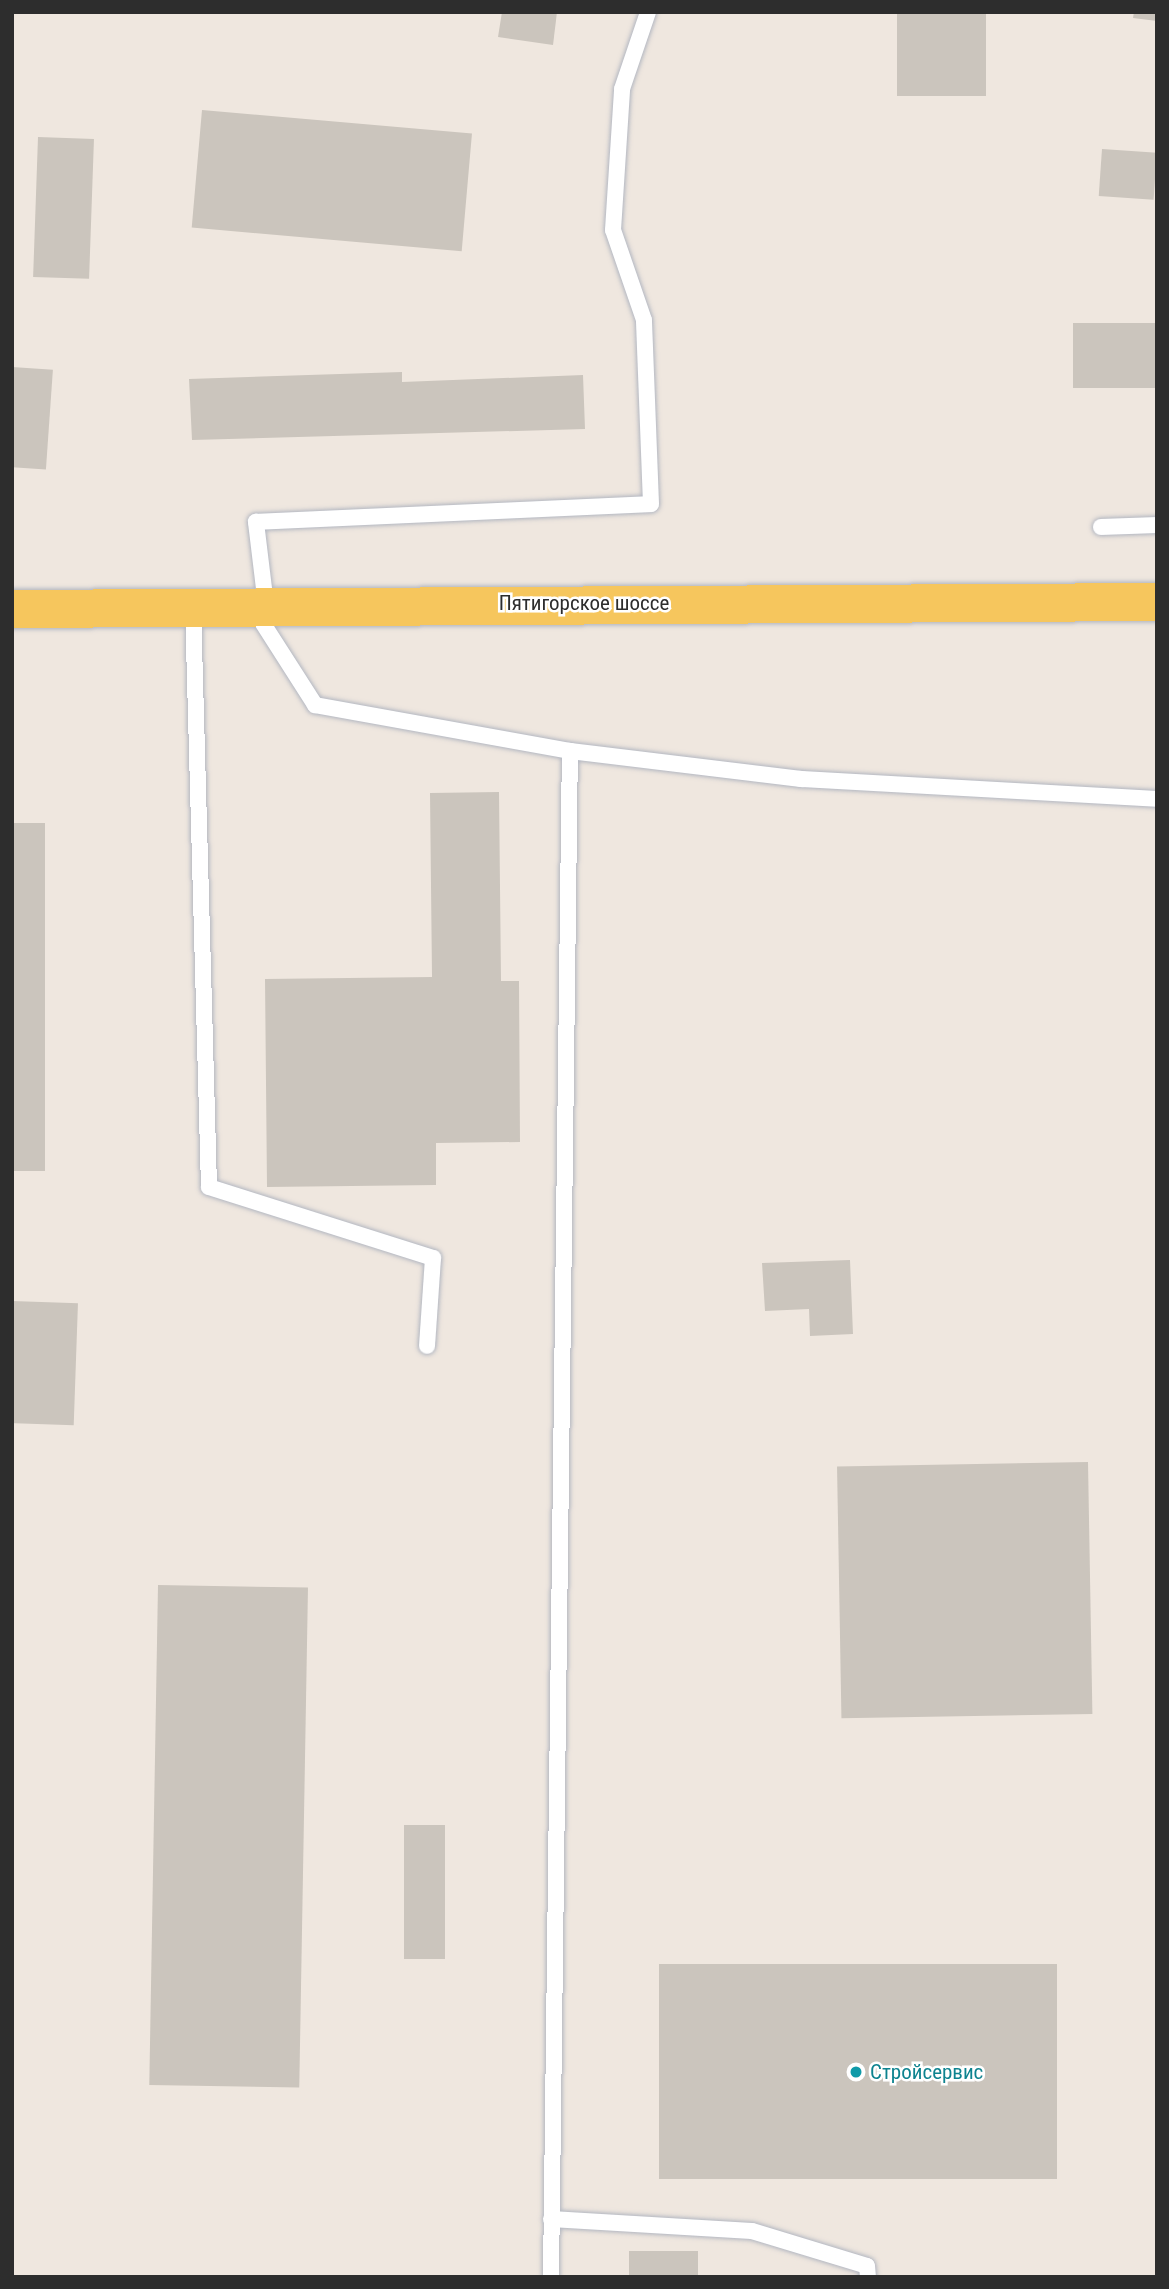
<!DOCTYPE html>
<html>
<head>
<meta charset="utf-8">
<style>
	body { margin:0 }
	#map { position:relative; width:1169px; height:2289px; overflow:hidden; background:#efe7df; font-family:"Roboto Condensed",sans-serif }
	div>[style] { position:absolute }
	.building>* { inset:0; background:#cbc5bd; transform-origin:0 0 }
	.roads { filter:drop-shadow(0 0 2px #b3b7c1) drop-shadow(0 0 2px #b3b7c1) }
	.service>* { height:16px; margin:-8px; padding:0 8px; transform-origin:8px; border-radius:8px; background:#fff }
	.primary>* { height:38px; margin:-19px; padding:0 19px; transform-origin:19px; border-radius:19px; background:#f6c65d }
	.dots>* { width:19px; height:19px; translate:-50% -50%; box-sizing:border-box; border:4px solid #fff; border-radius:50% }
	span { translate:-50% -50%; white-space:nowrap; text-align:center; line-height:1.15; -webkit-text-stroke:5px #fff; paint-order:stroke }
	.street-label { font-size:21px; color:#2d2d2d }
	.culture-label { font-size:21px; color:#0d838f }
	.left { translate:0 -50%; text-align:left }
	.frame { position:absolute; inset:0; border:14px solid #2d2d2d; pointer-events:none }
</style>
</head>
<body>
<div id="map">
	<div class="building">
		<div style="clip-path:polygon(502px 12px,557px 12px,553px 45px,498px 37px)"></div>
		<div style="left:897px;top:12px;width:89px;height:84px"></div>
		<div style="clip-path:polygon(1134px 12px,1157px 12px,1157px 21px,1133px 18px)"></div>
		<div style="left:202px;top:110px;width:271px;height:118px;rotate:5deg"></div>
		<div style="left:38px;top:137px;width:56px;height:140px;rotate:2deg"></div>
		<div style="left:1102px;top:149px;width:55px;height:47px;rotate:4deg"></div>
		<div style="left:1157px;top:323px;width:65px;height:84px;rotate:90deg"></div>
		<div style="left:12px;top:367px;width:41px;height:100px;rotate:4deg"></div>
		<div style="clip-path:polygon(402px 372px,402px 382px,583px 375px,585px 429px,192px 440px,189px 379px)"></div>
		<div style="clip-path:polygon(499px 792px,501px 981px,519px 981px,520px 1142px,436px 1143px,436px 1185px,267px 1187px,265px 979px,432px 977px,430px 793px)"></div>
		<div style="left:12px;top:823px;width:33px;height:348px"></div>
		<div style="clip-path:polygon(850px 1260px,853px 1334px,810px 1336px,809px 1309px,765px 1311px,762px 1263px)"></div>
		<div style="left:12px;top:1301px;width:66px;height:122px;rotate:2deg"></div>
		<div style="left:1088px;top:1462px;width:252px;height:251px;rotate:89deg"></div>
		<div style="left:158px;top:1585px;width:150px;height:500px;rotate:1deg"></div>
		<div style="left:404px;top:1825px;width:41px;height:134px"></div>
		<div style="left:659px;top:1964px;width:398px;height:215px"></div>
		<div style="left:698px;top:2251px;width:26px;height:69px;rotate:90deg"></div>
	</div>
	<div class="roads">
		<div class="service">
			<div style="left:1101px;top:527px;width:56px;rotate:-2deg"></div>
			<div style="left:266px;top:605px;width:84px;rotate:-96.9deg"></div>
			<div style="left:256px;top:522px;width:395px;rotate:-2.6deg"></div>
			<div style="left:651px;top:504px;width:184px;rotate:-92.2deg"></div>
			<div style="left:644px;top:320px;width:95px;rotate:-109deg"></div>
			<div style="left:613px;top:230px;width:141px;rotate:-86.3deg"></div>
			<div style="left:622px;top:89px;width:81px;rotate:-71.3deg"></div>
			<div style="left:193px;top:607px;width:580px;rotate:88.42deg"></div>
			<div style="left:209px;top:1187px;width:235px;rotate:17.6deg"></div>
			<div style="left:433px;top:1258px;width:88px;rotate:93.9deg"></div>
			<div style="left:255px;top:611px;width:112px;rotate:57.4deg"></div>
			<div style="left:315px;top:705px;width:259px;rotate:10.2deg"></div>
			<div style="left:570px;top:751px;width:233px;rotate:6.9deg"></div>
			<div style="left:801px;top:779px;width:357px;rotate:3.2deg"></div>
			<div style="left:551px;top:2219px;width:201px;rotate:3.4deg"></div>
			<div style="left:752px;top:2231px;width:120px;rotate:16.9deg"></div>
			<div style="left:867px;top:2266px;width:11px;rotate:85deg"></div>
			<div style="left:551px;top:2277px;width:1526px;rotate:-89.29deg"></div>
		</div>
		<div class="primary">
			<div style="left:12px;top:609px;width:1145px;rotate:-0.35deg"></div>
		</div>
	</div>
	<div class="dots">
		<div style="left:856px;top:2072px;background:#0f9aa8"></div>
	</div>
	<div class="street-label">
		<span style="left:584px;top:603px">Пятигорское шоссе</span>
	</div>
	<div class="culture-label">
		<span class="left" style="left:870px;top:2072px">Стройсервис</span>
	</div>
	<div class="frame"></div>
</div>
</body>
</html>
